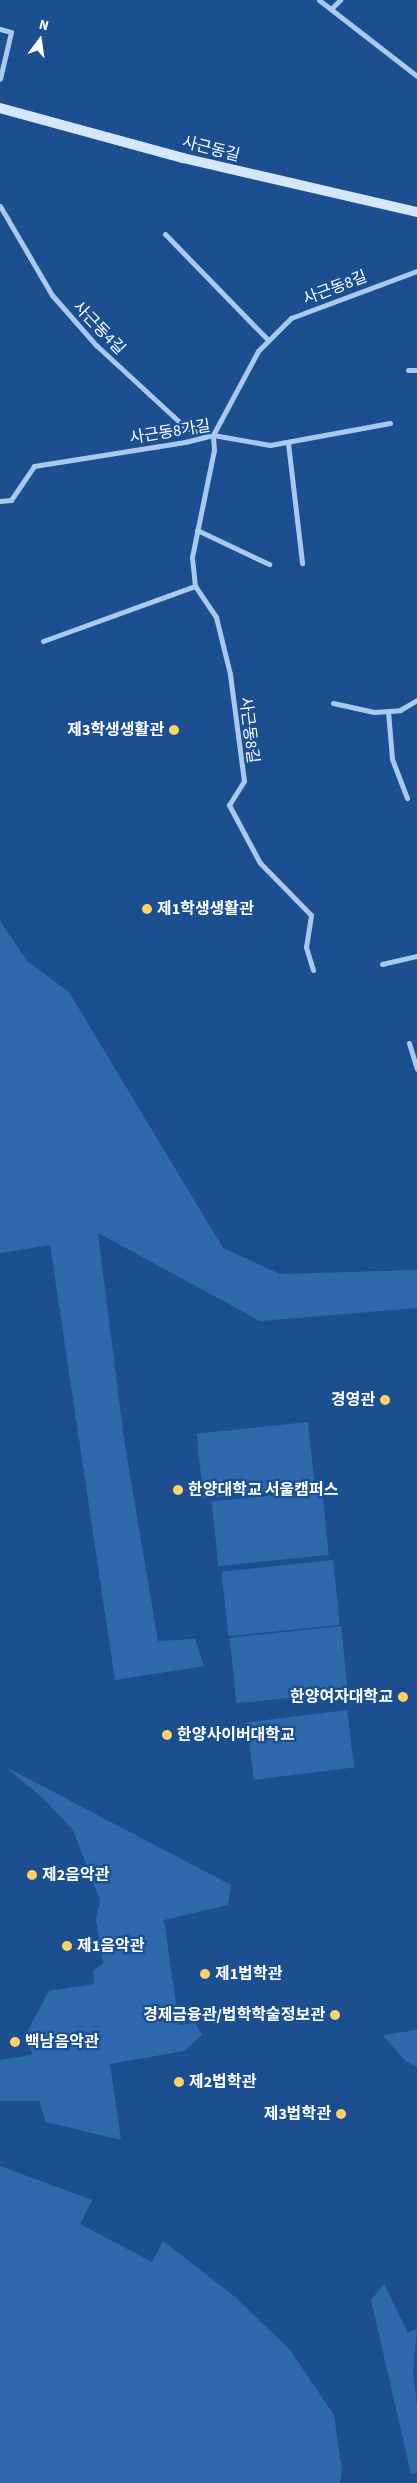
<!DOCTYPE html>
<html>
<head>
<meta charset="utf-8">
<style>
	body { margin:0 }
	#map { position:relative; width:417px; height:2483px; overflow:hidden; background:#1b4f8f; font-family:"Source Sans 3","Noto Sans KR",sans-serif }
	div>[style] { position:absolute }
	.green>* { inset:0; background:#2e69ad; transform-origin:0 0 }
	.street>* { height:5px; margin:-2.5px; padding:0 2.5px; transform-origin:2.5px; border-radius:2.5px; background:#a9c9ee }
	.secondary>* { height:10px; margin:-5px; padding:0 5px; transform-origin:5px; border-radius:5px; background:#d6e6fa }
	.dots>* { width:14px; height:14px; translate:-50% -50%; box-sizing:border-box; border:2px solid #1b4f8f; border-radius:50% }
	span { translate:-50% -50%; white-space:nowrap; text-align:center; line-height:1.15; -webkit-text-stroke:4.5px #1b4f8f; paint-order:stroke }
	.street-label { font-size:16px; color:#fff }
	.poi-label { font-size:16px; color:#fff; font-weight:700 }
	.right { translate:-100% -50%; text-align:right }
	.left { translate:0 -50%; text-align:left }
	.north { position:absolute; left:15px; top:15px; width:50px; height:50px; -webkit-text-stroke:4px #1b4f8f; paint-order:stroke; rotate:14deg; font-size:14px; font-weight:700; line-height:20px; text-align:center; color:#fff }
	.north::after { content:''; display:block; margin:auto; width:18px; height:22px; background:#fff; clip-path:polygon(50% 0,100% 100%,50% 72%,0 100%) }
</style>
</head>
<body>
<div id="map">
	<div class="green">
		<div style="clip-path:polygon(0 921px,27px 961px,69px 992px,223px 1248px,280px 1274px,417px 1270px,417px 1308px,260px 1321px,98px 1233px,124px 1439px,158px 1641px,195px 1639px,204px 1666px,115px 1680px,50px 1245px,0 1253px)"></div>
		<div style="left:308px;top:1422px;width:65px;height:112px;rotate:84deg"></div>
		<div style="left:322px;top:1490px;width:65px;height:111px;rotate:84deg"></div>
		<div style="left:333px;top:1560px;width:65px;height:112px;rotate:84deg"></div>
		<div style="left:341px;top:1626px;width:66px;height:112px;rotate:84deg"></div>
		<div style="left:347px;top:1710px;width:58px;height:101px;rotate:83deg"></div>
		<div style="clip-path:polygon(4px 1766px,231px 1885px,228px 1905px,164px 1920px,179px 2025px,195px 2023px,202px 2035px,184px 2051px,110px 2064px,121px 2140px,46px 2122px,39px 2101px,0 2101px,0 2060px,32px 2055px,28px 2030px,49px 1991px,94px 1984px,93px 1970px,103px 1964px,96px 1920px,100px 1900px,73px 1830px,44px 1799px)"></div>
		<div style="clip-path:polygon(417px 2030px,417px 2067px,404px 2060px,383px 2035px)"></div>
		<div style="clip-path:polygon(0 2166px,92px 2200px,80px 2224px,152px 2262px,163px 2241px,234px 2296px,290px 2350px,334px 2415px,342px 2471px,340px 2483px,0 2483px)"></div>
		<div style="clip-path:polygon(384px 2284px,408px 2333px,417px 2328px,413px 2372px,417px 2405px,417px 2473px,411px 2474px,371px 2300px)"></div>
	</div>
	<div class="street">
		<div style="left:319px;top:0;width:124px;rotate:37.8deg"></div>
		<div style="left:331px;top:9px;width:13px;rotate:-45deg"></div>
		<div style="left:0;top:29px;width:11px;rotate:15deg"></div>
		<div style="left:11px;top:32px;width:48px;rotate:103.2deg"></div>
		<div style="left:0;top:206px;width:103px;rotate:59.7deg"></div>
		<div style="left:52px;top:295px;width:67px;rotate:48.7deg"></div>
		<div style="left:96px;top:345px;width:122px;rotate:42.7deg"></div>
		<div style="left:186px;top:428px;width:27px;rotate:15deg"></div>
		<div style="left:165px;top:234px;width:148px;rotate:45.8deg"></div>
		<div style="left:408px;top:370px;width:7px"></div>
		<div style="left:288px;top:443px;width:121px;rotate:83.3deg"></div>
		<div style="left:0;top:501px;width:11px;rotate:-5deg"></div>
		<div style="left:11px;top:500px;width:41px;rotate:-55.9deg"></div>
		<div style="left:34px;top:466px;width:153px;rotate:-9deg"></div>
		<div style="left:185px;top:442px;width:29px;rotate:-14deg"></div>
		<div style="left:213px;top:435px;width:58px;rotate:10deg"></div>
		<div style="left:270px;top:445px;width:122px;rotate:-10.4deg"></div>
		<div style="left:197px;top:530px;width:80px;rotate:25.3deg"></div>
		<div style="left:43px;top:641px;width:162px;rotate:-19.9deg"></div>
		<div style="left:333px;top:703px;width:42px;rotate:12.4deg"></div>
		<div style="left:374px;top:712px;width:26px;rotate:-4deg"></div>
		<div style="left:400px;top:710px;width:20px;rotate:-30deg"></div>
		<div style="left:388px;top:711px;width:48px;rotate:85.2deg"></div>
		<div style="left:392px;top:759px;width:42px;rotate:69deg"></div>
		<div style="left:382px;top:964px;width:36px;rotate:-13deg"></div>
		<div style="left:313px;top:970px;width:24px;rotate:-107deg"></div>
		<div style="left:306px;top:947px;width:32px;rotate:-81deg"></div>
		<div style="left:311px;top:915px;width:73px;rotate:-134.4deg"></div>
		<div style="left:260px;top:863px;width:66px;rotate:-118.1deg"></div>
		<div style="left:229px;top:805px;width:28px;rotate:-58deg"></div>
		<div style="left:244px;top:781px;width:108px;rotate:-97.5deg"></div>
		<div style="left:230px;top:674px;width:59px;rotate:-103.8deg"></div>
		<div style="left:216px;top:617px;width:37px;rotate:-124deg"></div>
		<div style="left:195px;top:586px;width:29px;rotate:-96deg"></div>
		<div style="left:192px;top:557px;width:109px;rotate:-78.4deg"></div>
		<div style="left:214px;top:450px;width:15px;rotate:-94deg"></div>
		<div style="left:213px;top:435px;width:95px;rotate:-61.8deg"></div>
		<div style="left:258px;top:351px;width:47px;rotate:-45deg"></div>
		<div style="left:291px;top:318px;width:134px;rotate:-20.5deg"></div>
		<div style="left:409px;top:1043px;width:27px;rotate:73deg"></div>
	</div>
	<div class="secondary">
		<div style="left:0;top:108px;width:190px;rotate:15.3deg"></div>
		<div style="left:183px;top:158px;width:240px;rotate:13deg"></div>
	</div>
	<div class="dots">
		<div style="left:174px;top:730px;background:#ffd166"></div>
		<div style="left:147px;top:909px;background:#ffd166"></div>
		<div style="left:385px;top:1400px;background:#ffd166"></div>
		<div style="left:178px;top:1490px;background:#ffd166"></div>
		<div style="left:403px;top:1697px;background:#ffd166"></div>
		<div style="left:167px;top:1735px;background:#ffd166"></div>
		<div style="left:32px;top:1875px;background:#ffd166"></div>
		<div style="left:67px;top:1946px;background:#ffd166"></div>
		<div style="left:205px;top:1974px;background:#ffd166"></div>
		<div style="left:335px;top:2015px;background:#ffd166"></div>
		<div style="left:15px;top:2042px;background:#ffd166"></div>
		<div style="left:179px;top:2082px;background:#ffd166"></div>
		<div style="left:341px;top:2114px;background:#ffd166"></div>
	</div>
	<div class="street-label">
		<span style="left:211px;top:149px;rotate:14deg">사근동길</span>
		<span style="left:335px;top:288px;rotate:-21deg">사근동8길</span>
		<span style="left:99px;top:328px;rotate:46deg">사근동4길</span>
		<span style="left:170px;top:432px;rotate:-9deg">사근동8가길</span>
		<span style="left:249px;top:730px;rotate:83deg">사근동8길</span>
	</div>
	<div class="poi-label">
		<span class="right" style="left:164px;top:730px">제3학생생활관</span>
		<span class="left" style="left:157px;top:909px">제1학생생활관</span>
		<span class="right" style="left:375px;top:1400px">경영관</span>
		<span class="left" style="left:188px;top:1490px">한양대학교 서울캠퍼스</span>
		<span class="right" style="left:393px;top:1697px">한양여자대학교</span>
		<span class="left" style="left:177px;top:1735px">한양사이버대학교</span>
		<span class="left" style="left:42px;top:1875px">제2음악관</span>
		<span class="left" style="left:77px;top:1946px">제1음악관</span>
		<span class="left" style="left:215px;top:1974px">제1법학관</span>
		<span class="right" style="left:325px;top:2015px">경제금융관/법학학술정보관</span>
		<span class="left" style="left:25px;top:2042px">백남음악관</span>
		<span class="left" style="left:189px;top:2082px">제2법학관</span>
		<span class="right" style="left:331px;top:2114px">제3법학관</span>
	</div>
	<div class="north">N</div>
</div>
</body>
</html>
